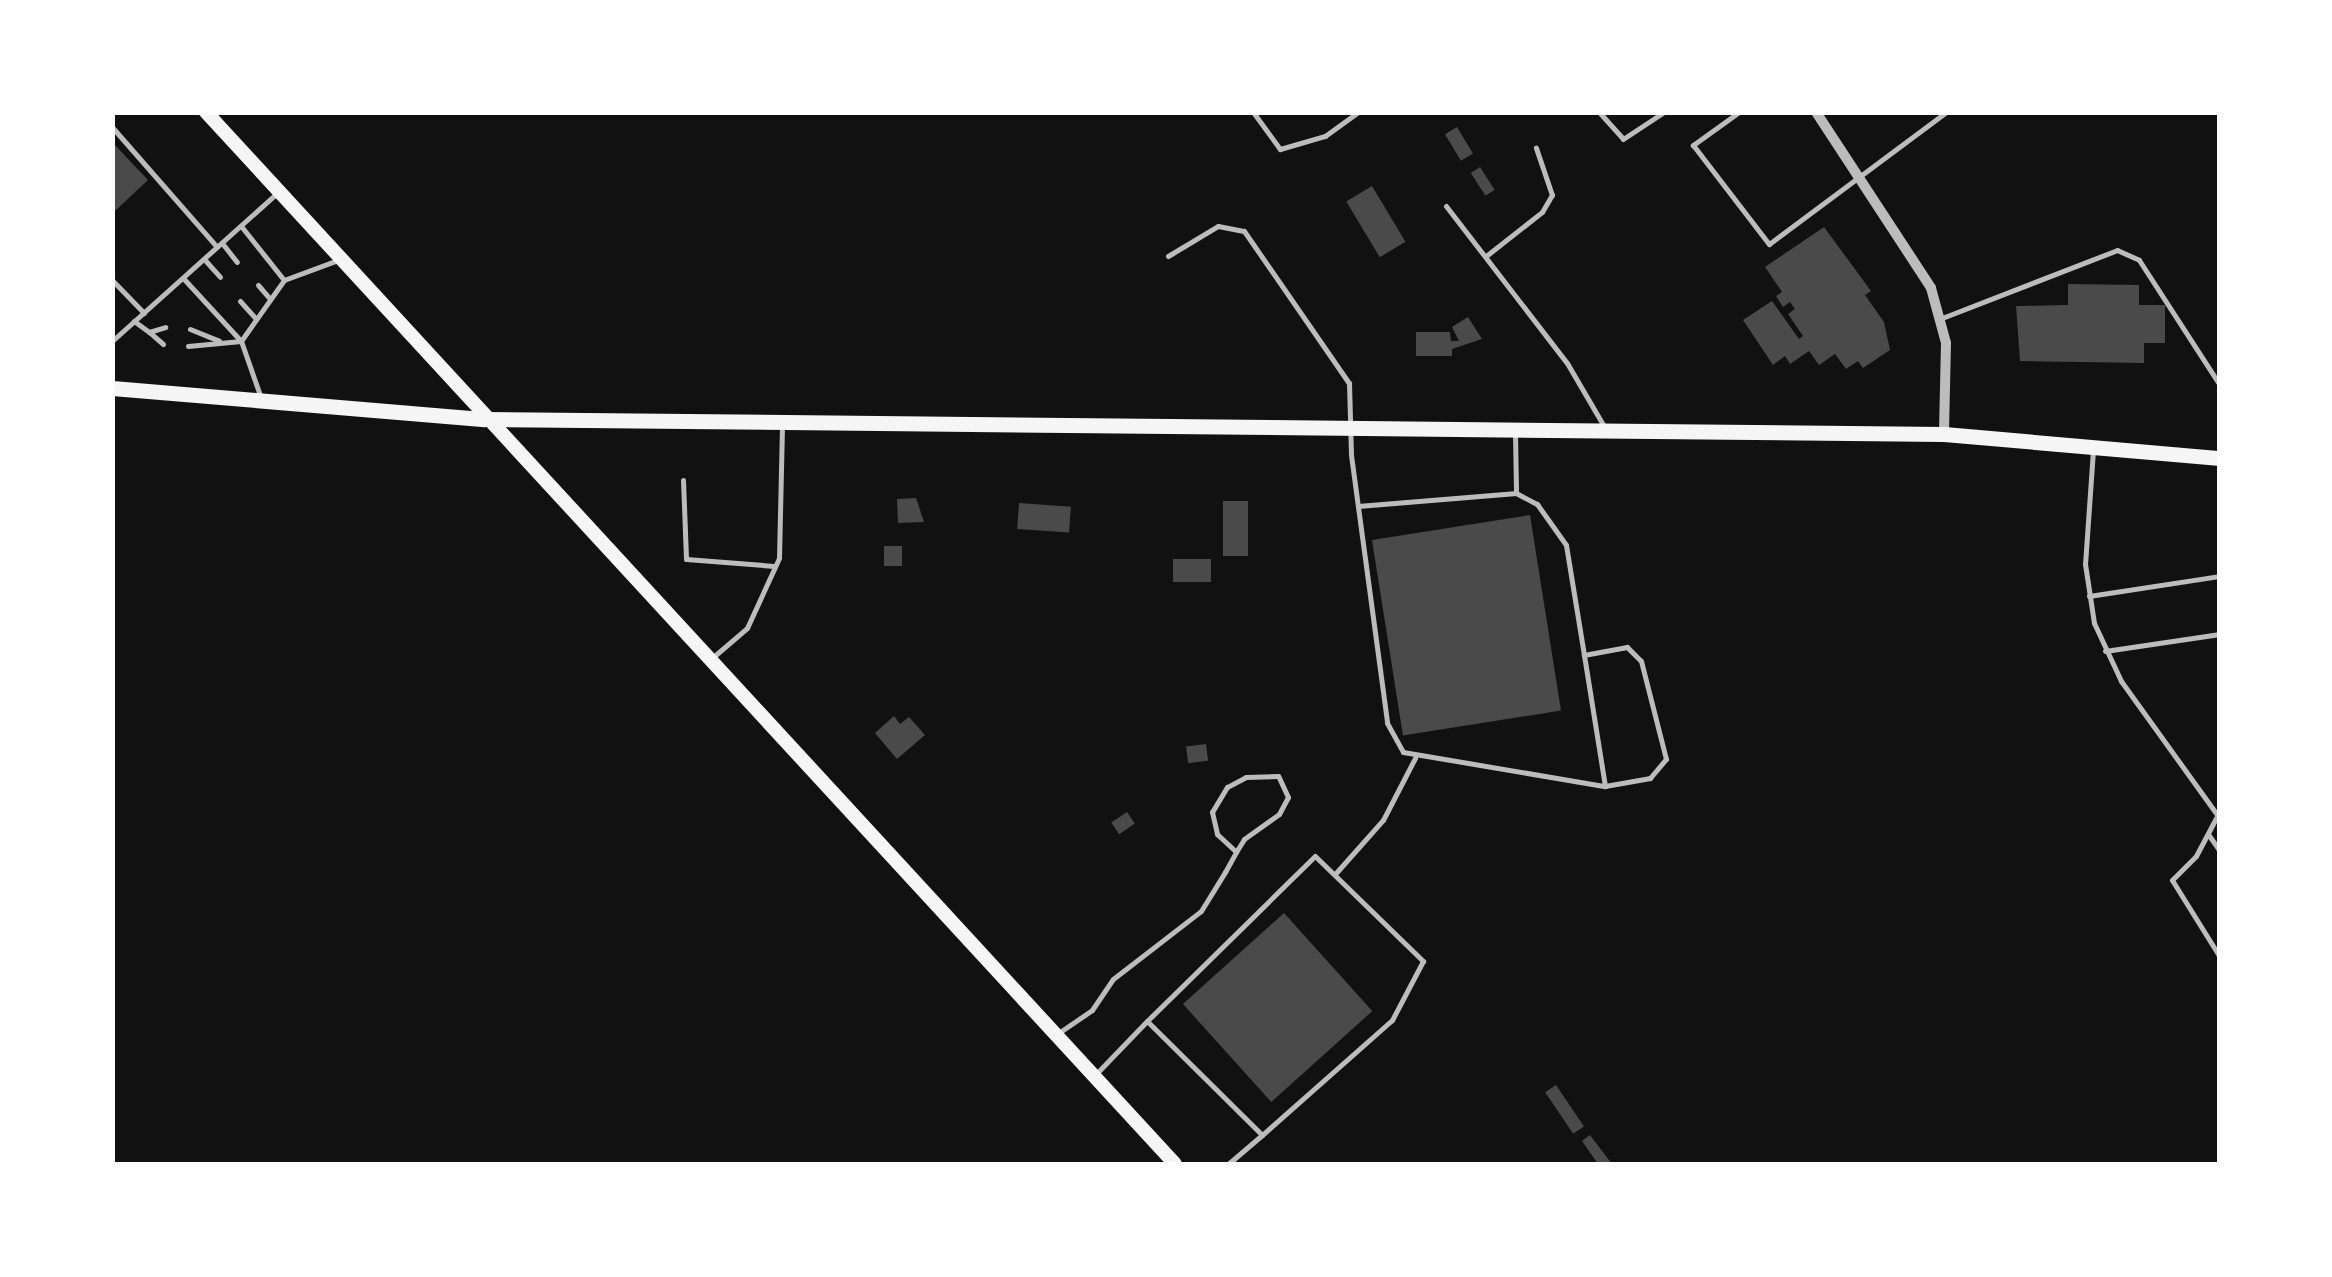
<!DOCTYPE html>
<html>
<head>
<meta charset="utf-8">
<style>
	body { margin:0 }
	#map { position:relative; width:2332px; height:1277px; overflow:hidden; background:#111; font-family:"Roboto Condensed",sans-serif }
	div>[style] { position:absolute }
	.building>* { inset:0; background:#4a4a4a; transform-origin:0 0 }
	.service>* { height:5px; margin:-2.5px; padding:0 2.5px; transform-origin:2.5px; border-radius:2.5px; background:#bcbcbc }
	.minor>* { height:10px; margin:-5px; padding:0 5px; transform-origin:5px; border-radius:5px; background:#bcbcbc }
	.secondary>* { height:14px; margin:-7px; padding:0 7px; transform-origin:7px; border-radius:7px; background:#f5f5f5 }
	.primary>* { height:15px; margin:-7.5px; padding:0 7.5px; transform-origin:7.5px; border-radius:7.5px; background:#f5f5f5 }
	span { translate:-50% -50%; white-space:nowrap; text-align:center; line-height:1.15; -webkit-text-stroke:8px #fff; paint-order:stroke }
	.frame { position:absolute; inset:0; border:115px solid #fff; pointer-events:none }
</style>
</head>
<body>
<div id="map">
	<div class="building">
		<div style="left:1457px;top:127px;width:31px;height:14px;rotate:59deg"></div>
		<div style="clip-path:polygon(112px 142px,148px 180px,115px 211px,112px 208px)"></div>
		<div style="left:1480px;top:167px;width:27px;height:11px;rotate:57deg"></div>
		<div style="left:1372px;top:186px;width:65px;height:30px;rotate:59deg"></div>
		<div style="clip-path:polygon(1824px 227px,1871px 291px,1865px 295px,1884px 322px,1890px 350px,1863px 368px,1858px 361px,1846px 369px,1835px 354px,1819px 365px,1809px 351px,1790px 364px,1785px 356px,1773px 365px,1743px 320px,1772px 301px,1799px 339px,1803px 336px,1788px 314px,1795px 309px,1790px 302px,1783px 307px,1776px 296px,1782px 292px,1765px 267px)"></div>
		<div style="clip-path:polygon(2068px 284px,2139px 285px,2139px 305px,2165px 305px,2165px 343px,2144px 343px,2144px 363px,2020px 361px,2016px 306px,2068px 305px)"></div>
		<div style="clip-path:polygon(1468px 317px,1482px 339px,1452px 349px,1452px 356px,1416px 356px,1416px 332px,1450px 332px,1451px 341px,1459px 341px,1452px 327px)"></div>
		<div style="clip-path:polygon(916px 498px,924px 522px,898px 523px,897px 499px)"></div>
		<div style="left:1223px;top:501px;width:25px;height:55px"></div>
		<div style="left:1019px;top:503px;width:52px;height:26px;rotate:4deg"></div>
		<div style="left:1530px;top:515px;width:198px;height:160px;rotate:81deg"></div>
		<div style="left:884px;top:546px;width:18px;height:20px"></div>
		<div style="left:1173px;top:559px;width:38px;height:23px"></div>
		<div style="clip-path:polygon(894px 716px,900px 724px,909px 717px,925px 735px,897px 759px,875px 733px)"></div>
		<div style="left:1206px;top:744px;width:17px;height:20px;rotate:83deg"></div>
		<div style="left:1127px;top:812px;width:14px;height:19px;rotate:56deg"></div>
		<div style="left:1284px;top:913px;width:132px;height:136px;rotate:48deg"></div>
		<div style="left:1556px;top:1085px;width:50px;height:13px;rotate:56deg"></div>
		<div style="clip-path:polygon(1590px 1135px,1612px 1164px,1598px 1164px,1582px 1141px)"></div>
	</div>
	<div class="service">
		<div style="left:1253px;top:112px;width:46px;rotate:53.9deg"></div>
		<div style="left:1280px;top:149px;width:47px;rotate:-16.1deg"></div>
		<div style="left:1325px;top:136px;width:41px;rotate:-36deg"></div>
		<div style="left:1599px;top:112px;width:36px;rotate:48deg"></div>
		<div style="left:1623px;top:139px;width:49px;rotate:-33.4deg"></div>
		<div style="left:1739px;top:112px;width:57px;rotate:144.3deg"></div>
		<div style="left:1693px;top:145px;width:125px;rotate:52.5deg"></div>
		<div style="left:1769px;top:244px;width:221px;rotate:-36.7deg"></div>
		<div style="left:112px;top:127px;width:159px;rotate:48.8deg"></div>
		<div style="left:1446px;top:206px;width:198px;rotate:52.4deg"></div>
		<div style="left:1567px;top:363px;width:75px;rotate:59.7deg"></div>
		<div style="left:241px;top:226px;width:69px;rotate:51.5deg"></div>
		<div style="left:222px;top:243px;width:24px;rotate:52deg"></div>
		<div style="left:1168px;top:256px;width:58px;rotate:-31deg"></div>
		<div style="left:1218px;top:226px;width:26px;rotate:11deg"></div>
		<div style="left:1244px;top:231px;width:185px;rotate:55.4deg"></div>
		<div style="left:1349px;top:383px;width:72px;rotate:88.4deg"></div>
		<div style="left:1351px;top:455px;width:270px;rotate:82.3deg"></div>
		<div style="left:1387px;top:723px;width:33px;rotate:61deg"></div>
		<div style="left:1403px;top:752px;width:205px;rotate:9.6deg"></div>
		<div style="left:1486px;top:256px;width:71px;rotate:-38.2deg"></div>
		<div style="left:1542px;top:212px;width:20px;rotate:-60deg"></div>
		<div style="left:1552px;top:195px;width:50px;rotate:-108.8deg"></div>
		<div style="left:204px;top:259px;width:24px;rotate:48deg"></div>
		<div style="left:183px;top:278px;width:86px;rotate:47.4deg"></div>
		<div style="left:241px;top:341px;width:60px;rotate:70.7deg"></div>
		<div style="left:112px;top:280px;width:46px;rotate:45.9deg"></div>
		<div style="left:258px;top:285px;width:18px;rotate:49deg"></div>
		<div style="left:240px;top:301px;width:24px;rotate:48deg"></div>
		<div style="left:1942px;top:318px;width:188px;rotate:-21.2deg"></div>
		<div style="left:2117px;top:250px;width:24px;rotate:24deg"></div>
		<div style="left:2139px;top:260px;width:149px;rotate:57.1deg"></div>
		<div style="left:134px;top:321px;width:19px;rotate:36deg"></div>
		<div style="left:190px;top:329px;width:31px;rotate:22deg"></div>
		<div style="left:112px;top:341px;width:223px;rotate:-41.9deg"></div>
		<div style="left:241px;top:341px;width:75px;rotate:-54.8deg"></div>
		<div style="left:284px;top:280px;width:58px;rotate:-20.3deg"></div>
		<div style="left:163px;top:344px;width:18px;rotate:-139deg"></div>
		<div style="left:149px;top:332px;width:17px;rotate:-17deg"></div>
		<div style="left:188px;top:346px;width:53px;rotate:-5.4deg"></div>
		<div style="left:1515px;top:433px;width:60px;rotate:89deg"></div>
		<div style="left:1516px;top:493px;width:24px;rotate:28deg"></div>
		<div style="left:1537px;top:504px;width:50px;rotate:54.7deg"></div>
		<div style="left:1566px;top:545px;width:111px;rotate:80.7deg"></div>
		<div style="left:1584px;top:655px;width:133px;rotate:80.9deg"></div>
		<div style="left:1605px;top:786px;width:46px;rotate:-10.1deg"></div>
		<div style="left:1650px;top:778px;width:25px;rotate:-50deg"></div>
		<div style="left:1666px;top:759px;width:101px;rotate:-104.3deg"></div>
		<div style="left:1641px;top:661px;width:20px;rotate:-135deg"></div>
		<div style="left:1627px;top:647px;width:44px;rotate:169.5deg"></div>
		<div style="left:2093px;top:450px;width:114px;rotate:94deg"></div>
		<div style="left:2085px;top:564px;width:60px;rotate:81.3deg"></div>
		<div style="left:2094px;top:623px;width:64px;rotate:65deg"></div>
		<div style="left:2121px;top:681px;width:170px;rotate:54.3deg"></div>
		<div style="left:683px;top:480px;width:79px;rotate:87.8deg"></div>
		<div style="left:686px;top:559px;width:88px;rotate:4.5deg"></div>
		<div style="left:1358px;top:506px;width:159px;rotate:-4.7deg"></div>
		<div style="left:2089px;top:596px;width:133px;rotate:-8.7deg"></div>
		<div style="left:2105px;top:651px;width:116px;rotate:-8.4deg"></div>
		<div style="left:712px;top:658px;width:46px;rotate:-40.6deg"></div>
		<div style="left:747px;top:628px;width:77px;rotate:-65.4deg"></div>
		<div style="left:779px;top:558px;width:131px;rotate:-88.7deg"></div>
		<div style="left:2216px;top:818px;width:43px;rotate:117.8deg"></div>
		<div style="left:2196px;top:856px;width:34px;rotate:135deg"></div>
		<div style="left:2172px;top:880px;width:91px;rotate:58.1deg"></div>
		<div style="left:2208px;top:834px;width:21px;rotate:55deg"></div>
		<div style="left:1335px;top:874px;width:72px;rotate:-48.4deg"></div>
		<div style="left:1383px;top:820px;width:70px;rotate:-62.7deg"></div>
		<div style="left:1147px;top:1021px;width:235px;rotate:-44.5deg"></div>
		<div style="left:1315px;top:856px;width:151px;rotate:44.2deg"></div>
		<div style="left:1423px;top:961px;width:67px;rotate:117.7deg"></div>
		<div style="left:1392px;top:1020px;width:174px;rotate:138.5deg"></div>
		<div style="left:1057px;top:1034px;width:42px;rotate:-34.4deg"></div>
		<div style="left:1092px;top:1010px;width:37px;rotate:-56deg"></div>
		<div style="left:1113px;top:979px;width:111px;rotate:-37.7deg"></div>
		<div style="left:1201px;top:911px;width:46px;rotate:-58.4deg"></div>
		<div style="left:1225px;top:872px;width:23px;rotate:-61deg"></div>
		<div style="left:1236px;top:852px;width:15px;rotate:-58deg"></div>
		<div style="left:1244px;top:839px;width:43px;rotate:-35.5deg"></div>
		<div style="left:1279px;top:814px;width:19px;rotate:-62deg"></div>
		<div style="left:1288px;top:797px;width:23px;rotate:-115deg"></div>
		<div style="left:1278px;top:776px;width:32px;rotate:178deg"></div>
		<div style="left:1246px;top:777px;width:21px;rotate:152deg"></div>
		<div style="left:1227px;top:787px;width:29px;rotate:121deg"></div>
		<div style="left:1212px;top:812px;width:23px;rotate:77deg"></div>
		<div style="left:1217px;top:834px;width:26px;rotate:43deg"></div>
		<div style="left:1094px;top:1076px;width:76px;rotate:-46.1deg"></div>
		<div style="left:1147px;top:1021px;width:162px;rotate:44.7deg"></div>
		<div style="left:1262px;top:1135px;width:45px;rotate:139.5deg"></div>
	</div>
	<div class="minor">
		<div style="left:1816px;top:112px;width:210px;rotate:56.8deg"></div>
		<div style="left:1931px;top:288px;width:57px;rotate:74.7deg"></div>
		<div style="left:1946px;top:343px;width:91px;rotate:91.3deg"></div>
	</div>
	<div class="secondary">
		<div style="left:206px;top:112px;width:1430px;rotate:47.35deg"></div>
	</div>
	<div class="primary">
		<div style="left:112px;top:388px;width:374px;rotate:4.8deg"></div>
		<div style="left:485px;top:419px;width:1459px;rotate:0.59deg"></div>
		<div style="left:1944px;top:434px;width:277px;rotate:5deg"></div>
	</div>
	<div class="frame"></div>
</div>
</body>
</html>
